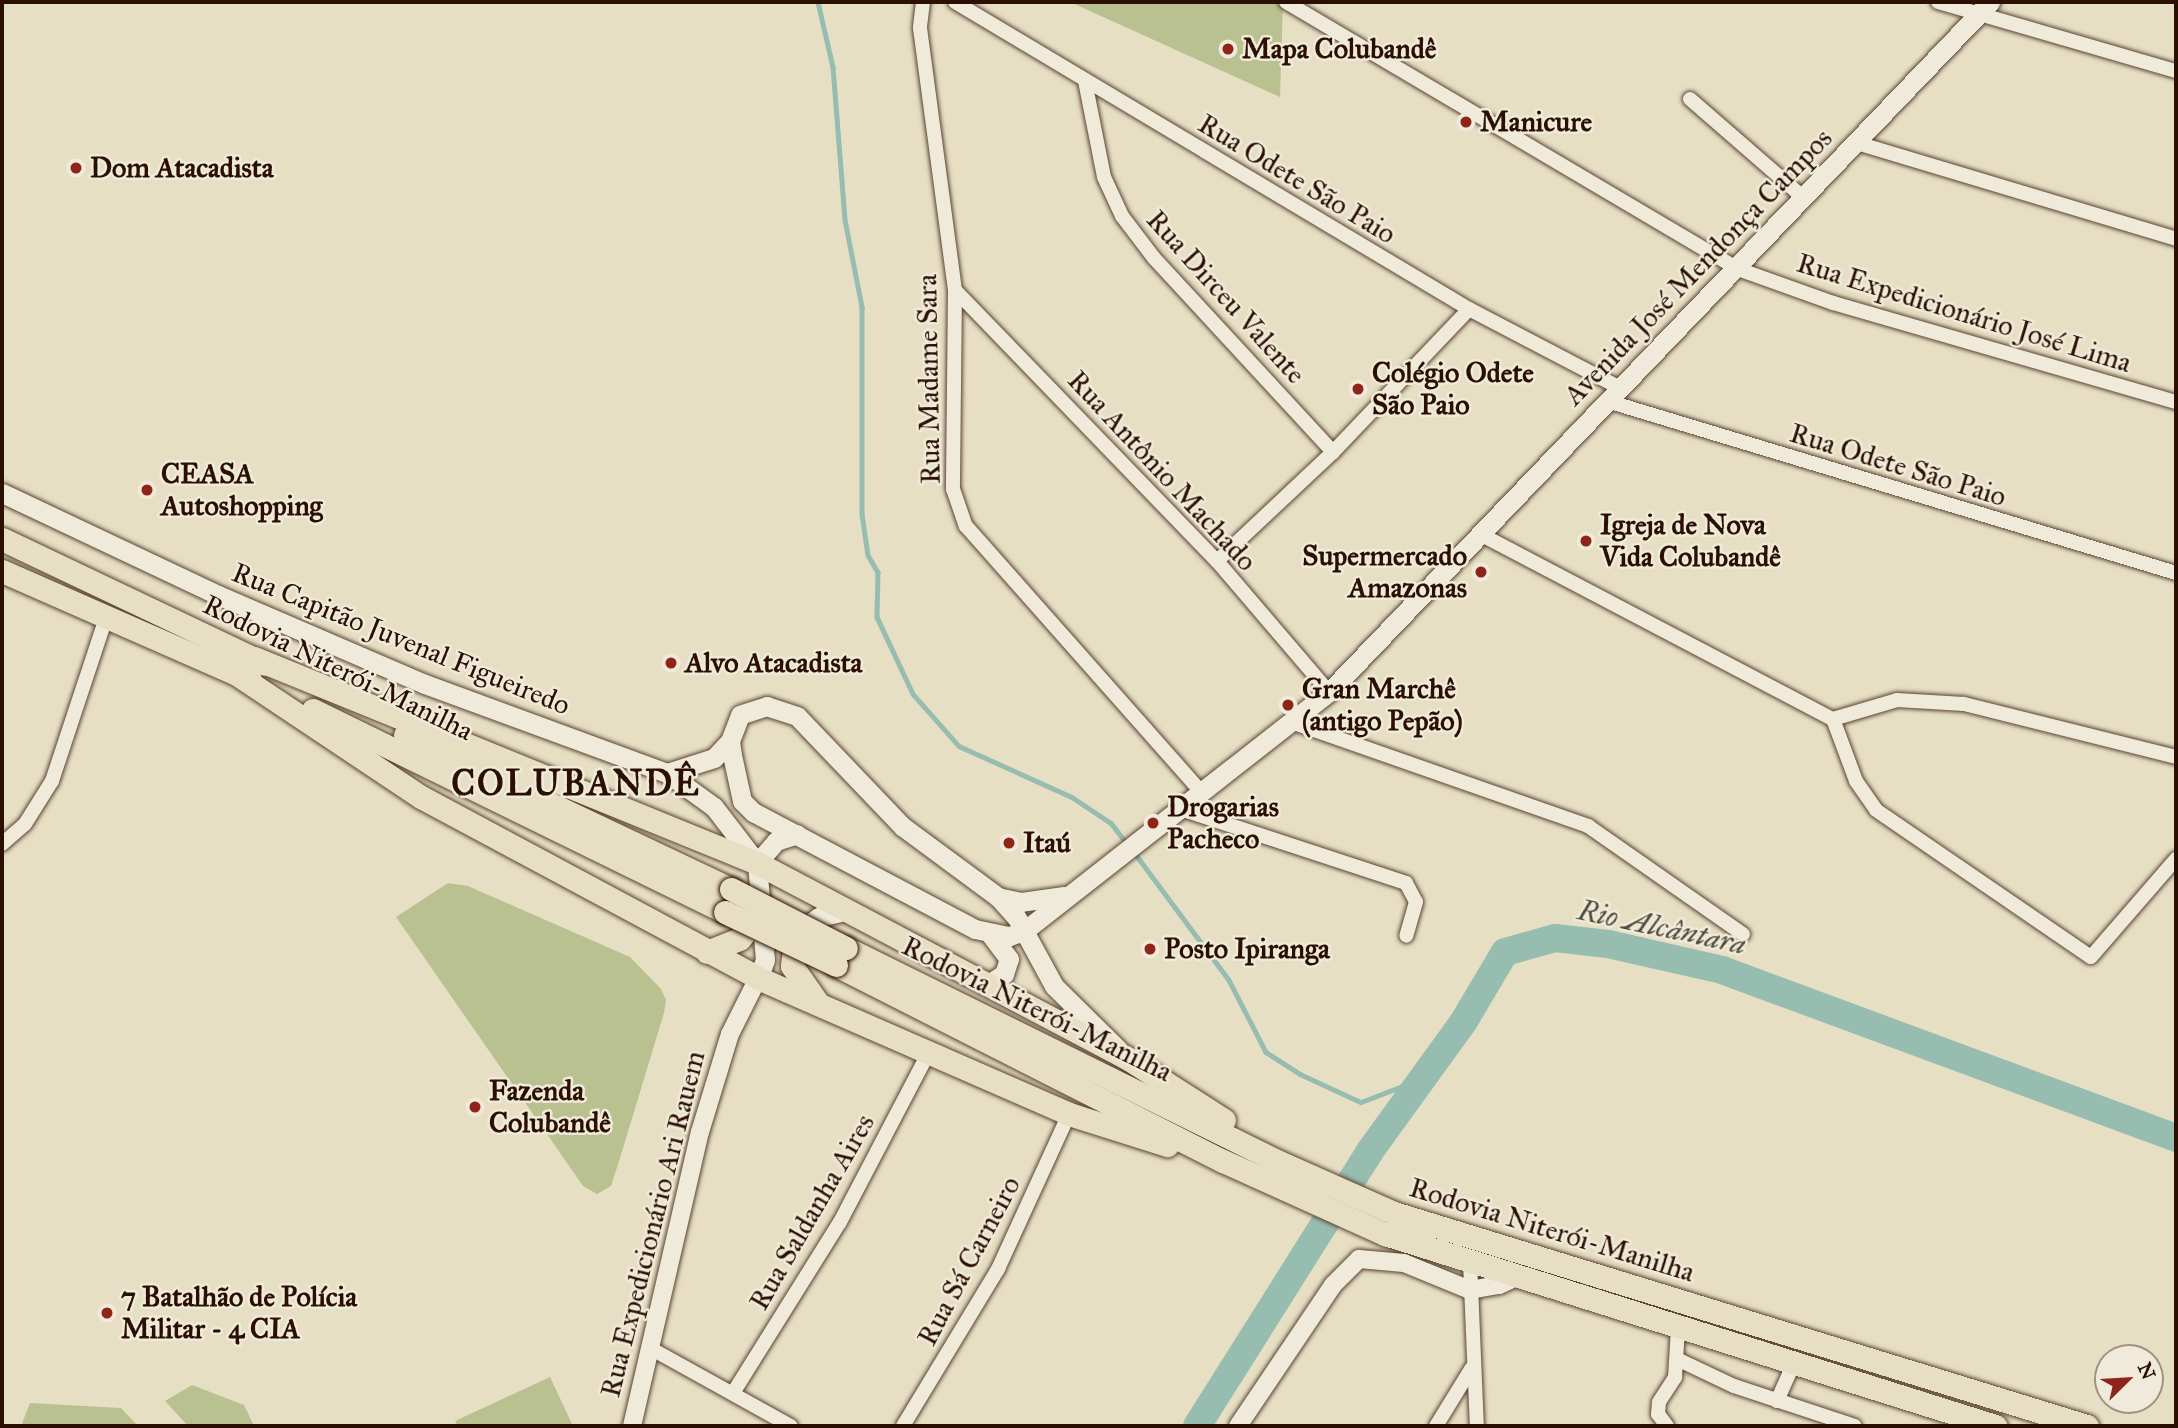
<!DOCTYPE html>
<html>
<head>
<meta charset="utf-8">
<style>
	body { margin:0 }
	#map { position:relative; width:2178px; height:1428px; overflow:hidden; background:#e7dfc4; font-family:"IM FELL Great Primer",serif }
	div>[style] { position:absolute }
	.green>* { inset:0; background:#bac191 }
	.stream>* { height:4.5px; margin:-2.25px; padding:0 2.25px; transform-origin:2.25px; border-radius:2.25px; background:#97bdb0 }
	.river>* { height:28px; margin:-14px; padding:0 14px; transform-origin:14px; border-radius:14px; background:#97bdb0 }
	.roads { filter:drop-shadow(0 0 2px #5a4331) drop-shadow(0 0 2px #5a4331) }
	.minor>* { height:14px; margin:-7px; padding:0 7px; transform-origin:7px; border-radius:7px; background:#efead9 }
	.tertiary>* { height:18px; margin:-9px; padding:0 9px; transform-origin:9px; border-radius:9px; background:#efead9 }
	.secondary>* { height:19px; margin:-9.5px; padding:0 9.5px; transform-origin:9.5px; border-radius:9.5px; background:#efead9 }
	.trunk>* { height:23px; margin:-11.5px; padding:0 11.5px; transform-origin:11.5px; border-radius:11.5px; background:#e7dfc4 }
	.bridges { filter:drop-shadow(0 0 2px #2b0f00) drop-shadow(0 0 2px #2b0f00) }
	.trunk-bridge>* { height:23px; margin:-11.5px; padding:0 11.5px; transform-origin:11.5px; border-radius:11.5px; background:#e7dfc4 }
	.dots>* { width:19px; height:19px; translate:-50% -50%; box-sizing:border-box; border:4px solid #efead9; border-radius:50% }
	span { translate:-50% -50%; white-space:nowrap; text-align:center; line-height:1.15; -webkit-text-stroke:5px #efead9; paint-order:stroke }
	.poi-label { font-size:28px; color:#2b0f00; font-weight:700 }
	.left { translate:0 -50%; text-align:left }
	.right { translate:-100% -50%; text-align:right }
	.street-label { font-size:28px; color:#2b0f00 }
	.water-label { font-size:30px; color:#514c3e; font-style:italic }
	.district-label { font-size:35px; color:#2b0f00; font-weight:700; letter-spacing:2px }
	.frame { position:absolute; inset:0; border:4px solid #2b0f00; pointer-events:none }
	.north { position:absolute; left:2094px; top:1344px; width:70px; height:70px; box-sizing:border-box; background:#efead9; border:2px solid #a19282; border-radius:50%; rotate:66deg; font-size:19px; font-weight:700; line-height:28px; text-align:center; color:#2b0f00 }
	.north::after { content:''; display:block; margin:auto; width:24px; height:32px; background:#8f2418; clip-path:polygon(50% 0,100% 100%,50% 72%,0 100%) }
</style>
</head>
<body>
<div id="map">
	<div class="green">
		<div style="clip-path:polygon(1070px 2px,1283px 2px,1280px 97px)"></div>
		<div style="clip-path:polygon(448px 883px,468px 886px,630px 957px,661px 989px,666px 1000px,664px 1013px,620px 1158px,611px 1186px,597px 1194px,583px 1186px,396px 917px)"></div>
		<div style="clip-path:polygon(550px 1377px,573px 1426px,458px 1426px,455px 1421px)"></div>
		<div style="clip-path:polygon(192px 1385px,244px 1405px,254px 1426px,188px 1426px,165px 1401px)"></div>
		<div style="clip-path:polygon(30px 1403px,121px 1408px,138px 1426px,21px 1426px)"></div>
	</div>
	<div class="stream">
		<div style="left:818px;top:2px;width:67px;rotate:77deg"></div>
		<div style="left:833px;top:67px;width:153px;rotate:85.5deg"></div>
		<div style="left:845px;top:220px;width:89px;rotate:78.9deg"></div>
		<div style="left:862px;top:307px;width:207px;rotate:90deg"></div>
		<div style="left:862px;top:514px;width:41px;rotate:81.7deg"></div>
		<div style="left:868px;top:555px;width:20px;rotate:60deg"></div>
		<div style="left:878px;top:572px;width:45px;rotate:91.3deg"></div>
		<div style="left:877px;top:617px;width:85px;rotate:64.9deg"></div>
		<div style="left:913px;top:694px;width:69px;rotate:48.5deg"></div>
		<div style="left:959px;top:746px;width:124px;rotate:24.3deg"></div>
		<div style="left:1072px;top:797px;width:47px;rotate:33.7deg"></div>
		<div style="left:1111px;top:823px;width:24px;rotate:52deg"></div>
		<div style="left:1134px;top:852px;width:159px;rotate:53.4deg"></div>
		<div style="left:1229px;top:980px;width:81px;rotate:62.8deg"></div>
		<div style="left:1266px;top:1052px;width:40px;rotate:32.9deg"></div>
		<div style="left:1300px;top:1074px;width:67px;rotate:24.7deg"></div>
		<div style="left:1361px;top:1102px;width:64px;rotate:-21deg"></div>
	</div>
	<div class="river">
		<div style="left:1197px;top:1426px;width:325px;rotate:-57.8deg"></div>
		<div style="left:1370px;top:1151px;width:160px;rotate:-54.1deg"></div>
		<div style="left:1464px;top:1021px;width:80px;rotate:-59.3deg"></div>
		<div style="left:1505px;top:952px;width:52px;rotate:-15.6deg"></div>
		<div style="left:1555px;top:938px;width:53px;rotate:6.5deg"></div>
		<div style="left:1608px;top:944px;width:117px;rotate:12.8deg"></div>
		<div style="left:1722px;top:970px;width:484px;rotate:20.3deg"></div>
	</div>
	<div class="roads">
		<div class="minor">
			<div style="left:923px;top:2px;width:26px;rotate:97deg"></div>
			<div style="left:920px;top:28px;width:264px;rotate:82.4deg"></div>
			<div style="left:955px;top:290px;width:199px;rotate:90.6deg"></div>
			<div style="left:953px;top:489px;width:39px;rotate:71deg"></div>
			<div style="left:966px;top:526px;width:356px;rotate:48.5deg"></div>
			<div style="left:955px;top:2px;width:599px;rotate:30.85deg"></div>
			<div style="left:1469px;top:309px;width:170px;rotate:27.6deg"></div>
			<div style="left:1286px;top:2px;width:525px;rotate:30.57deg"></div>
			<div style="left:1738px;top:269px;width:101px;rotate:19.7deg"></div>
			<div style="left:1833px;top:303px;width:357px;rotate:16.1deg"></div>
			<div style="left:1938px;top:2px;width:248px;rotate:16.2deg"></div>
			<div style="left:1085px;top:81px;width:98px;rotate:78.8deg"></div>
			<div style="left:1104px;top:177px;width:43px;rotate:65.2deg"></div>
			<div style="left:1122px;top:216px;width:53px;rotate:52.7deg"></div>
			<div style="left:1154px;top:258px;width:264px;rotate:47.3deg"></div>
			<div style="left:1690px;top:99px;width:152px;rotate:41deg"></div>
			<div style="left:1857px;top:143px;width:333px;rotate:16.7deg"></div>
			<div style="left:955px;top:290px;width:377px;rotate:46deg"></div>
			<div style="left:1217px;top:561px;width:172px;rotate:49.5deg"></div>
			<div style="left:1607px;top:401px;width:594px;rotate:16.82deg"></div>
			<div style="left:1480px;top:534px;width:399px;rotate:27.7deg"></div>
			<div style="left:1217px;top:561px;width:159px;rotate:-43.2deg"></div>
			<div style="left:1333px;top:452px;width:197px;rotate:-46.4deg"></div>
			<div style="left:1833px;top:719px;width:66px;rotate:69.6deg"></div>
			<div style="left:1856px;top:781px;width:35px;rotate:55deg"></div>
			<div style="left:1876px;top:810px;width:260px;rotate:34.4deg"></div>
			<div style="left:2091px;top:957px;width:130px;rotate:-49.1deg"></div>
			<div style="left:1833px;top:719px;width:67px;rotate:-16.5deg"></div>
			<div style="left:1897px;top:700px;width:67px;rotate:3.4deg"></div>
			<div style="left:1964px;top:704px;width:219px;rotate:14deg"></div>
			<div style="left:1294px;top:723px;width:312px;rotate:19.3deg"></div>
			<div style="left:1588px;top:826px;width:189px;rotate:34.9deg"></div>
			<div style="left:1181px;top:809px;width:237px;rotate:18.2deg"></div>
			<div style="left:1406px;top:883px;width:21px;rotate:62deg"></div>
			<div style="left:1416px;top:902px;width:35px;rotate:106deg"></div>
			<div style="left:2px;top:844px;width:30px;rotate:-41deg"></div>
			<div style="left:25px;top:824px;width:51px;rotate:-57.9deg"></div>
			<div style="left:52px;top:781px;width:175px;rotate:-71.7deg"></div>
			<div style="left:1470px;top:1262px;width:164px;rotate:87.6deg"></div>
			<div style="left:650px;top:1348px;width:161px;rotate:29deg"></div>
			<div style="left:1679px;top:1360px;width:61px;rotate:25.3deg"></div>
			<div style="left:1734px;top:1386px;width:127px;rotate:18.3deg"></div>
			<div style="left:733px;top:1393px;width:202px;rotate:-58deg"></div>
			<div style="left:840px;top:1222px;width:192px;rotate:-62.4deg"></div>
			<div style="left:1777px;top:1401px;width:39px;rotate:-66deg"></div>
			<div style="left:903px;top:1426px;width:184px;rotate:-58.8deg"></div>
			<div style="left:998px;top:1269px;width:170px;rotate:-65.4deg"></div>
			<div style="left:1436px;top:1426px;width:67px;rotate:-58.4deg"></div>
			<div style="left:1667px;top:1426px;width:15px;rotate:-127deg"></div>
			<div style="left:1658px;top:1414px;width:12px;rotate:-85deg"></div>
			<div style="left:1659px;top:1402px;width:30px;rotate:-57deg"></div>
			<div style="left:1675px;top:1377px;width:49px;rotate:-86.5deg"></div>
		</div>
		<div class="tertiary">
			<div style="left:632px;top:1426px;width:302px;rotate:-77deg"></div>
			<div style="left:700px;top:1132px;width:102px;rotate:-73deg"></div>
			<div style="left:730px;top:1034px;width:63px;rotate:-63.4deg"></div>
			<div style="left:1238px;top:1426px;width:170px;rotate:-56deg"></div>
			<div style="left:1333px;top:1285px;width:37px;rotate:-45deg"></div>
			<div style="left:1359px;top:1259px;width:45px;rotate:5.1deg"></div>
			<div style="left:1404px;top:1263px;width:71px;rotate:22.2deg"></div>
			<div style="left:1470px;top:1290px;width:29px;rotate:-10deg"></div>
			<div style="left:1499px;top:1285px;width:19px;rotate:-25deg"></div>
		</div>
		<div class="secondary">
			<div style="left:2px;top:493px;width:239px;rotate:25.3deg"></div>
			<div style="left:218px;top:595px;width:225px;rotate:23.3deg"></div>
			<div style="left:425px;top:684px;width:258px;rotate:20.2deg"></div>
			<div style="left:667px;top:773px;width:58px;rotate:35.9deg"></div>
			<div style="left:714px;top:807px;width:71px;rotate:52.5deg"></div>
			<div style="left:757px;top:863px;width:97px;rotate:85.3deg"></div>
			<div style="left:765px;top:960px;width:19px;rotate:111deg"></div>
			<div style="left:667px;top:773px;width:49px;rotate:-17.7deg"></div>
			<div style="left:714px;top:758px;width:23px;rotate:-47deg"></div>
			<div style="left:757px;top:863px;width:29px;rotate:-49deg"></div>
			<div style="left:776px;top:841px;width:22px;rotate:-18deg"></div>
			<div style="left:1064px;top:896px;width:43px;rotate:172.1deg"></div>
			<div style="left:1021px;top:902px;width:24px;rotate:-168deg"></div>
			<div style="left:998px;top:897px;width:118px;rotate:-143.6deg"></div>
			<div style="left:903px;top:827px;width:153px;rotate:-133.7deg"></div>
			<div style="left:797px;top:716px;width:32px;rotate:-162deg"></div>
			<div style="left:767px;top:706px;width:28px;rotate:162deg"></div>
			<div style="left:740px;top:715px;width:28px;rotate:111deg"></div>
			<div style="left:730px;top:741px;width:14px;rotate:82deg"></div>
			<div style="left:732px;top:755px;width:47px;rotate:77.7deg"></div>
			<div style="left:742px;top:801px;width:16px;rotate:45deg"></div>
			<div style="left:753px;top:812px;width:251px;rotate:27.8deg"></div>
			<div style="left:975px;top:929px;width:35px;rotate:12deg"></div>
			<div style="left:1009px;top:936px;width:16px;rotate:-18deg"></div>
			<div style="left:1024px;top:931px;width:387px;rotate:-38.1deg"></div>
			<div style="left:1329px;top:692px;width:956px;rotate:-46.23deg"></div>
			<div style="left:998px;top:897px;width:28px;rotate:48deg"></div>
			<div style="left:1017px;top:918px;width:77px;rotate:61.4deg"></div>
			<div style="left:1054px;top:986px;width:91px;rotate:44.6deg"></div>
			<div style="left:794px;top:935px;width:31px;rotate:-36deg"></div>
			<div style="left:819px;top:917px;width:31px;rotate:-13deg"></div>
			<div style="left:990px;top:983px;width:17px;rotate:-33deg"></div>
			<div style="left:1004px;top:974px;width:16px;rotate:-72deg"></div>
			<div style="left:1009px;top:959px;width:31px;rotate:-127deg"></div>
		</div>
		<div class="trunk">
			<div style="left:2px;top:539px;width:291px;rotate:25.4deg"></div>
			<div style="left:2px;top:571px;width:271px;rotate:23.7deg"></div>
			<div style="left:254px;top:658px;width:543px;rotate:22.17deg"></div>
			<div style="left:757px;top:863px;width:418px;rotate:27.8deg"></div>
			<div style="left:1127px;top:1058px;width:115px;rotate:32.6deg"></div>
			<div style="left:238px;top:675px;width:220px;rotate:33.7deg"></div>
			<div style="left:421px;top:797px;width:383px;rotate:28.2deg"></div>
			<div style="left:758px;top:978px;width:339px;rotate:23.6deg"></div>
			<div style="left:1069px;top:1114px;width:103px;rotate:17.6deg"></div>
			<div style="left:313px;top:710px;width:459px;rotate:26.1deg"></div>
			<div style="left:405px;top:735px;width:361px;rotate:25.3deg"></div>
			<div style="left:796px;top:933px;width:33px;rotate:97deg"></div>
			<div style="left:792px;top:966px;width:44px;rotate:55.2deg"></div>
			<div style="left:846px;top:948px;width:483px;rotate:26.3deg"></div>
			<div style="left:1279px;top:1162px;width:126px;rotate:23.9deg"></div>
			<div style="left:1394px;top:1213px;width:725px;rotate:17.09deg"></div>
			<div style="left:707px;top:952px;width:35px;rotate:-22deg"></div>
			<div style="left:739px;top:939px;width:35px;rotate:-47deg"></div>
			<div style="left:836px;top:965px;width:434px;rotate:26.9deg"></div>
			<div style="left:1223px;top:1161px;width:178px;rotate:24.3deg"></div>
			<div style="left:1385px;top:1234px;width:640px;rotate:17.47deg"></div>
		</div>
	</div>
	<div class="bridges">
		<div class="trunk-bridge">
			<div style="left:731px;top:889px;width:129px;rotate:27.2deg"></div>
			<div style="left:725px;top:912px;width:123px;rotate:25.5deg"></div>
		</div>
	</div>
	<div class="dots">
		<div style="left:1228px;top:49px;background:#8f2418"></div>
		<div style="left:1466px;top:122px;background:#8f2418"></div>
		<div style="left:76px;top:168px;background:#8f2418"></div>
		<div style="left:1358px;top:389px;background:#8f2418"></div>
		<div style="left:147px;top:490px;background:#8f2418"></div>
		<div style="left:1586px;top:541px;background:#8f2418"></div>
		<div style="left:1481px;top:572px;background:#8f2418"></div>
		<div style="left:671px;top:663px;background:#8f2418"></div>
		<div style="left:1288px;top:705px;background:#8f2418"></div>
		<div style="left:1153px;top:823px;background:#8f2418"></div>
		<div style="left:1009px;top:843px;background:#8f2418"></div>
		<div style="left:1150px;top:949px;background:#8f2418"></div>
		<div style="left:475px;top:1107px;background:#8f2418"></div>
		<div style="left:107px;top:1313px;background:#8f2418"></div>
	</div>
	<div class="poi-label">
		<span class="left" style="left:1242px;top:49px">Mapa Colubandê</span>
		<span class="left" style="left:1480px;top:122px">Manicure</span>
		<span class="left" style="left:90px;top:168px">Dom Atacadista</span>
		<span class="left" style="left:1372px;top:389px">Colégio Odete<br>São Paio</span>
		<span class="left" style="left:161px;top:490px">CEASA<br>Autoshopping</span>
		<span class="left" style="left:1600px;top:541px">Igreja de Nova<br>Vida Colubandê</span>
		<span class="right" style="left:1467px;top:572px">Supermercado<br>Amazonas</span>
		<span class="left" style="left:685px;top:663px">Alvo Atacadista</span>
		<span class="left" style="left:1302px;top:705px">Gran Marchê<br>(antigo Pepão)</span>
		<span class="left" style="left:1167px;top:823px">Drogarias<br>Pacheco</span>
		<span class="left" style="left:1023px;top:843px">Itaú</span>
		<span class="left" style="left:1164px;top:949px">Posto Ipiranga</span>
		<span class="left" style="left:489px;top:1107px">Fazenda<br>Colubandê</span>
		<span class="left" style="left:121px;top:1313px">7 Batalhão de Polícia<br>Militar - 4 CIA</span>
	</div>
	<div class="street-label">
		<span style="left:1297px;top:179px;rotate:31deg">Rua Odete São Paio</span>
		<span style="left:1698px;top:267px;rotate:-46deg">Avenida José Mendonça Campos</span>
		<span style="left:1226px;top:297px;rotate:48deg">Rua Dirceu Valente</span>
		<span style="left:1964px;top:313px;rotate:17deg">Rua Expedicionário José Lima</span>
		<span style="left:929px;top:379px;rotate:-91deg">Rua Madame Sara</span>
		<span style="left:1898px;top:465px;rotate:17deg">Rua Odete São Paio</span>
		<span style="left:1162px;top:471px;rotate:47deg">Rua Antônio Machado</span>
		<span style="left:401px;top:639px;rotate:22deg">Rua Capitão Juvenal Figueiredo</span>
		<span style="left:338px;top:668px;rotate:26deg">Rodovia Niterói-Manilha</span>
		<span style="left:1037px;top:1009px;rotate:26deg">Rodovia Niterói-Manilha</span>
		<span style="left:812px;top:1212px;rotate:-60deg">Rua Saldanha Aires</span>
		<span style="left:653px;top:1224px;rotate:-76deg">Rua Expedicionário Ari Rauem</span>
		<span style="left:1552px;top:1230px;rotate:17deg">Rodovia Niterói-Manilha</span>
		<span style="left:969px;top:1261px;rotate:-62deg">Rua Sá Carneiro</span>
	</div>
	<div class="water-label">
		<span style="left:1662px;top:927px;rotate:12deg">Rio Alcântara</span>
	</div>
	<div class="district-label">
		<span style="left:576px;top:784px">COLUBANDÊ</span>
	</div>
	<div class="frame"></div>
	<div class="north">N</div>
</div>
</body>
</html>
